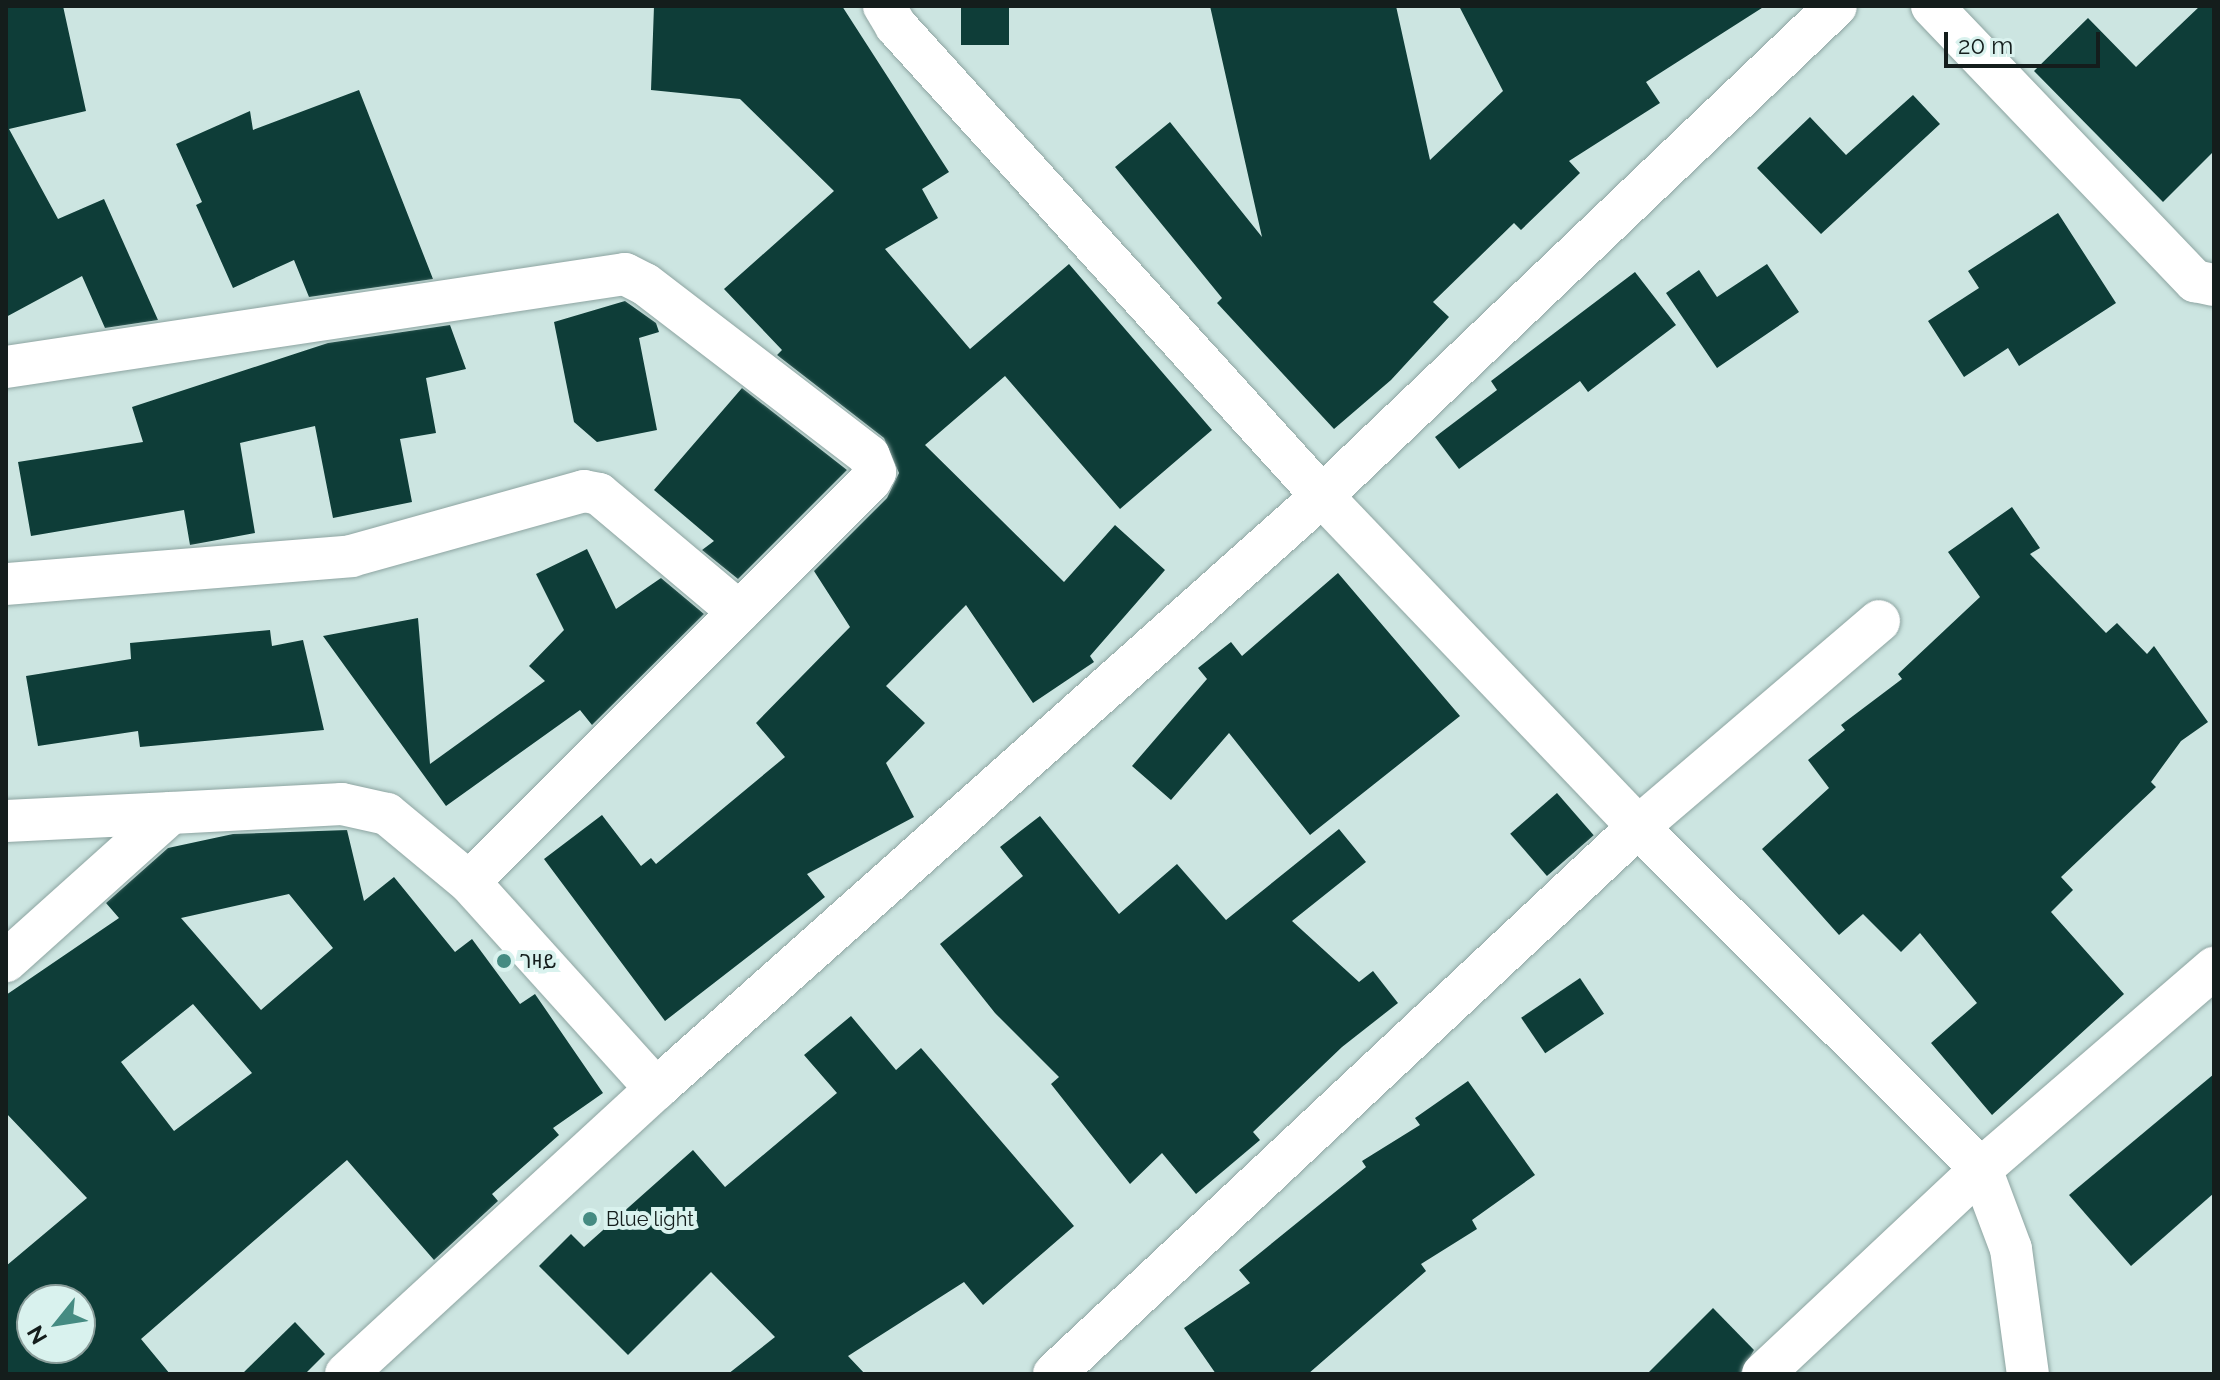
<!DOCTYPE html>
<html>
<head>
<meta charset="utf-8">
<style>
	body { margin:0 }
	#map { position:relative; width:2220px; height:1380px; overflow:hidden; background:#cce5e1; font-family:Raleway,"Noto Sans Ethiopic",sans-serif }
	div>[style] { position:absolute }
	.building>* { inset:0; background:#0e3d38; transform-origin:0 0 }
	.roads { filter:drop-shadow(0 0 2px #8da4a1) drop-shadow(0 0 2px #8da4a1) }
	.minor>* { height:42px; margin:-21px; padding:0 21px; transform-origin:21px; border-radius:21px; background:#fff }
	.dots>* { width:22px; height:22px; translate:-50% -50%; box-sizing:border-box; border:4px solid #d9f2ee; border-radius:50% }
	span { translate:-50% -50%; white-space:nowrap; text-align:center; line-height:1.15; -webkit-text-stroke:8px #d9f2ee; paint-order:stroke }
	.poi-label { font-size:20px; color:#141d1c }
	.left { translate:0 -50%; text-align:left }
	.frame { position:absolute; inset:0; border:8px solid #141d1c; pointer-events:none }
	.north { position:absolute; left:16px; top:1284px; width:80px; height:80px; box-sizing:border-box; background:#d9f2ee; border:2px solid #8a9d9a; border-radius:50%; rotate:240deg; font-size:22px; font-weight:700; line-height:32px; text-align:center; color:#141d1c }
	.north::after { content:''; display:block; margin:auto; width:28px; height:36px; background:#458b82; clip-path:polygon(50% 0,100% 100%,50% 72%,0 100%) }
	.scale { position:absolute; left:1944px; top:32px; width:156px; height:36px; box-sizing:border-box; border:4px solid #141d1c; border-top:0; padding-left:10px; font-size:24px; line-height:28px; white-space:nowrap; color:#141d1c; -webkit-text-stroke:6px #d9f2ee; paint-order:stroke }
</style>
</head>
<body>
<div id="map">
	<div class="building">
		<div style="clip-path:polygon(6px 6px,63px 6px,86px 111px,9px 129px,58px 219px,104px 199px,158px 320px,105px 328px,82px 276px,6px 317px)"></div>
		<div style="clip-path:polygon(654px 6px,842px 6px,949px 172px,922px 189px,938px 218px,885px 249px,970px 349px,1069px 264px,1212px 430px,1120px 509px,1005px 376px,925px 445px,1064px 582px,1115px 525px,1165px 570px,1090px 656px,1094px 662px,1033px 703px,966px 605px,886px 686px,925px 723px,886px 763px,914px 817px,807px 874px,825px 897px,665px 1021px,544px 859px,602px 815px,641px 866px,651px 858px,656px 864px,785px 757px,756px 723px,850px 627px,814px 571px,887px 498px,899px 473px,884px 438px,777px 355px,782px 350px,724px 289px,834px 191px,740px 99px,651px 90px)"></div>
		<div style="left:961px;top:6px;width:48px;height:39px"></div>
		<div style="clip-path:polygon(1210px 6px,1396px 6px,1430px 160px,1503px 91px,1459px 6px,1765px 6px,1646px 82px,1660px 103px,1569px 161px,1580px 173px,1521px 230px,1514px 223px,1433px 302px,1449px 317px,1391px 380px,1334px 429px,1217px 303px,1222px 298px,1115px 167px,1170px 122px,1262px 237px)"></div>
		<div style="clip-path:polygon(2200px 6px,2214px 6px,2214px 151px,2163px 202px,2034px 71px,2088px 18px,2136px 67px)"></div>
		<div style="clip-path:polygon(359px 90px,433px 279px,309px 297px,294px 260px,233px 288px,196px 205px,202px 202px,176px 144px,250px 111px,253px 130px)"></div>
		<div style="clip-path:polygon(1913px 95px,1940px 124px,1821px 234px,1757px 168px,1810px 117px,1846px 155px)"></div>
		<div style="clip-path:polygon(2058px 213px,2116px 303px,2019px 366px,2008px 348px,1964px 377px,1928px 321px,1979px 288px,1968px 271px)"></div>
		<div style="clip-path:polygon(1767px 264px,1799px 312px,1717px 368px,1666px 293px,1699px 270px,1717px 297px)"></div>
		<div style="clip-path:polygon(1635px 272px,1676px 325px,1588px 392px,1580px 381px,1459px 469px,1435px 437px,1497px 390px,1491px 381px)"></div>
		<div style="clip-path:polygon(625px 301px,656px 323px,659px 332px,639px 338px,657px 430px,597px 442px,574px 422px,554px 322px)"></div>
		<div style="clip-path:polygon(450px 325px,466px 369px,426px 378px,436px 433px,400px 439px,412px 502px,333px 518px,315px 426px,240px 443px,255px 533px,190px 545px,184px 510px,31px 536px,18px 462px,143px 442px,132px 407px,328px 343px)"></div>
		<div style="clip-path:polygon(742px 388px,847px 470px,738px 579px,702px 550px,714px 541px,654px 490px)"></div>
		<div style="clip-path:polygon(2012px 507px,2040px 548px,2030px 554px,2106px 633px,2117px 623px,2147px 654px,2154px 646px,2208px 722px,2181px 741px,2151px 782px,2156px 787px,2061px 877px,2073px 890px,2051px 912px,2124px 994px,1992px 1115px,1931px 1043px,1977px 1003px,1920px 933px,1901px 952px,1863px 914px,1839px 935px,1762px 849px,1829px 788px,1808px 760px,1845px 730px,1841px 725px,1902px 679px,1898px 674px,1980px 597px,1948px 552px)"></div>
		<div style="clip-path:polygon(587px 549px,616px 609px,661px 578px,704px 614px,592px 725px,580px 710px,446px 806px,323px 636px,418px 618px,430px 764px,545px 681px,529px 666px,564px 630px,536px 574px)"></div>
		<div style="clip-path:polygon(1338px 573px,1460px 716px,1310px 835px,1229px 733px,1171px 800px,1132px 766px,1207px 679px,1198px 668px,1231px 642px,1242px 656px)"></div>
		<div style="clip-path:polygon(270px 630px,272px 646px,303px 640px,324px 730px,140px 747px,138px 731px,38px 746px,26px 676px,131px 659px,130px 643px)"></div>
		<div style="left:1557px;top:793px;width:56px;height:62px;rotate:49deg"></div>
		<div style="clip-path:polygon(1040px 816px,1119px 914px,1177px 864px,1226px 920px,1339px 829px,1366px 862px,1292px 921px,1359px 982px,1373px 971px,1398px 1003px,1342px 1047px,1253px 1132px,1260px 1140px,1196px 1194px,1162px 1153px,1130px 1184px,1051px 1084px,1059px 1077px,995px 1013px,940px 944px,1023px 876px,1000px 847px)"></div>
		<div style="clip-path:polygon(evenodd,347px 830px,364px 901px,394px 877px,455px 952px,472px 939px,520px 1004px,535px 994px,603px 1093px,553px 1128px,559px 1135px,492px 1194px,498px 1201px,434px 1260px,347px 1160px,141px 1339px,170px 1374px,6px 1374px,6px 1266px,87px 1198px,6px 1113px,6px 995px,119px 918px,106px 903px,168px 848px,233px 834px,347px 830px,289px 894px,333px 948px,261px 1010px,181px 918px,289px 894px,347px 830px,193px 1004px,252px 1073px,174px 1131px,121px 1062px,193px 1004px,347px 830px,32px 1300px,80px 1300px,80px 1348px,32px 1348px,32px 1300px)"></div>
		<div style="left:1580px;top:978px;width:43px;height:71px;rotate:56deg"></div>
		<div style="clip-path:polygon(851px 1016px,896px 1070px,921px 1048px,1074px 1226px,983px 1305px,964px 1282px,848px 1356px,865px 1374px,728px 1374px,775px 1337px,711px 1272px,628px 1355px,539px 1266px,571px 1234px,584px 1247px,693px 1150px,725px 1187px,837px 1093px,804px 1055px)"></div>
		<div style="clip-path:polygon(2214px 1074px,2214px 1193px,2131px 1266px,2069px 1195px)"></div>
		<div style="clip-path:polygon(1468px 1081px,1535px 1175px,1472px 1220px,1477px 1229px,1421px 1264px,1426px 1271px,1308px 1374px,1216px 1374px,1184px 1328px,1250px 1283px,1239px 1270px,1366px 1167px,1362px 1161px,1420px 1125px,1415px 1118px)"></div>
		<div style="clip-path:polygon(1713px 1308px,1754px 1350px,1740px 1374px,1647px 1374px)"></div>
		<div style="clip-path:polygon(295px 1322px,325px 1354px,305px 1374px,242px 1374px)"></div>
	</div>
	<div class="roads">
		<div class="minor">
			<div style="left:884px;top:6px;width:23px;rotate:59deg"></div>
			<div style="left:896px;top:26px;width:634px;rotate:47.81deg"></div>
			<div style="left:1322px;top:496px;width:458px;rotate:46.3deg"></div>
			<div style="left:1638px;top:827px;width:484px;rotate:44.9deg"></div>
			<div style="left:1981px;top:1169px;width:85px;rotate:69.4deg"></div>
			<div style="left:2011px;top:1249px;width:126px;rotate:82.3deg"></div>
			<div style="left:1932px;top:6px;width:381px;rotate:46.3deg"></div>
			<div style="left:2195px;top:281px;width:19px;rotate:12deg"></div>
			<div style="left:6px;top:367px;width:626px;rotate:-8.54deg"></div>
			<div style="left:625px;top:274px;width:22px;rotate:27deg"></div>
			<div style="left:645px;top:284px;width:282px;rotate:37.5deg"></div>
			<div style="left:869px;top:456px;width:17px;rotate:69deg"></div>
			<div style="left:875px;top:472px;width:10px;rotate:119deg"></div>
			<div style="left:870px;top:481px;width:567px;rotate:135deg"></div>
			<div style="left:6px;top:584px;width:346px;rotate:-4.6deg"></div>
			<div style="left:351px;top:556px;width:242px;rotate:-15.6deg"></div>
			<div style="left:584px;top:491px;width:15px;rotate:11deg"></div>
			<div style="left:599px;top:494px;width:183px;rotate:40.1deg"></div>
			<div style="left:171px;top:813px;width:171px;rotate:-3deg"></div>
			<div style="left:342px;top:804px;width:46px;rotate:12.5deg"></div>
			<div style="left:387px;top:814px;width:107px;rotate:39.7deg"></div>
			<div style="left:469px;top:882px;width:279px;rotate:47.9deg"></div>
			<div style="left:6px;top:821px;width:165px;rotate:-2.8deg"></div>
			<div style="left:171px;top:813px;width:222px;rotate:138.1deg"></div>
			<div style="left:346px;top:1374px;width:421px;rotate:-42.6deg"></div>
			<div style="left:656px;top:1089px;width:892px;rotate:-41.68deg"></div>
			<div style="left:1322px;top:496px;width:710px;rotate:-43.63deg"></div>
			<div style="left:1054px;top:1374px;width:800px;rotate:-43.13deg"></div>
			<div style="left:1638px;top:827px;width:317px;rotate:-40.5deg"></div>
			<div style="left:1763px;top:1374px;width:299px;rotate:-43.2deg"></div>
			<div style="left:1981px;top:1169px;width:308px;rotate:-40.8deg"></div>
		</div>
	</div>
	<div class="dots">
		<div style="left:504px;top:961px;background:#458b82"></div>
		<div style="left:590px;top:1219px;background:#458b82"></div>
	</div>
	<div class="poi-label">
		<span class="left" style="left:520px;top:961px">ገዛይ</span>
		<span class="left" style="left:606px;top:1219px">Blue light</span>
	</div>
	<div class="frame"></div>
	<div class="north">N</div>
	<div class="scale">20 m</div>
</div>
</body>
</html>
